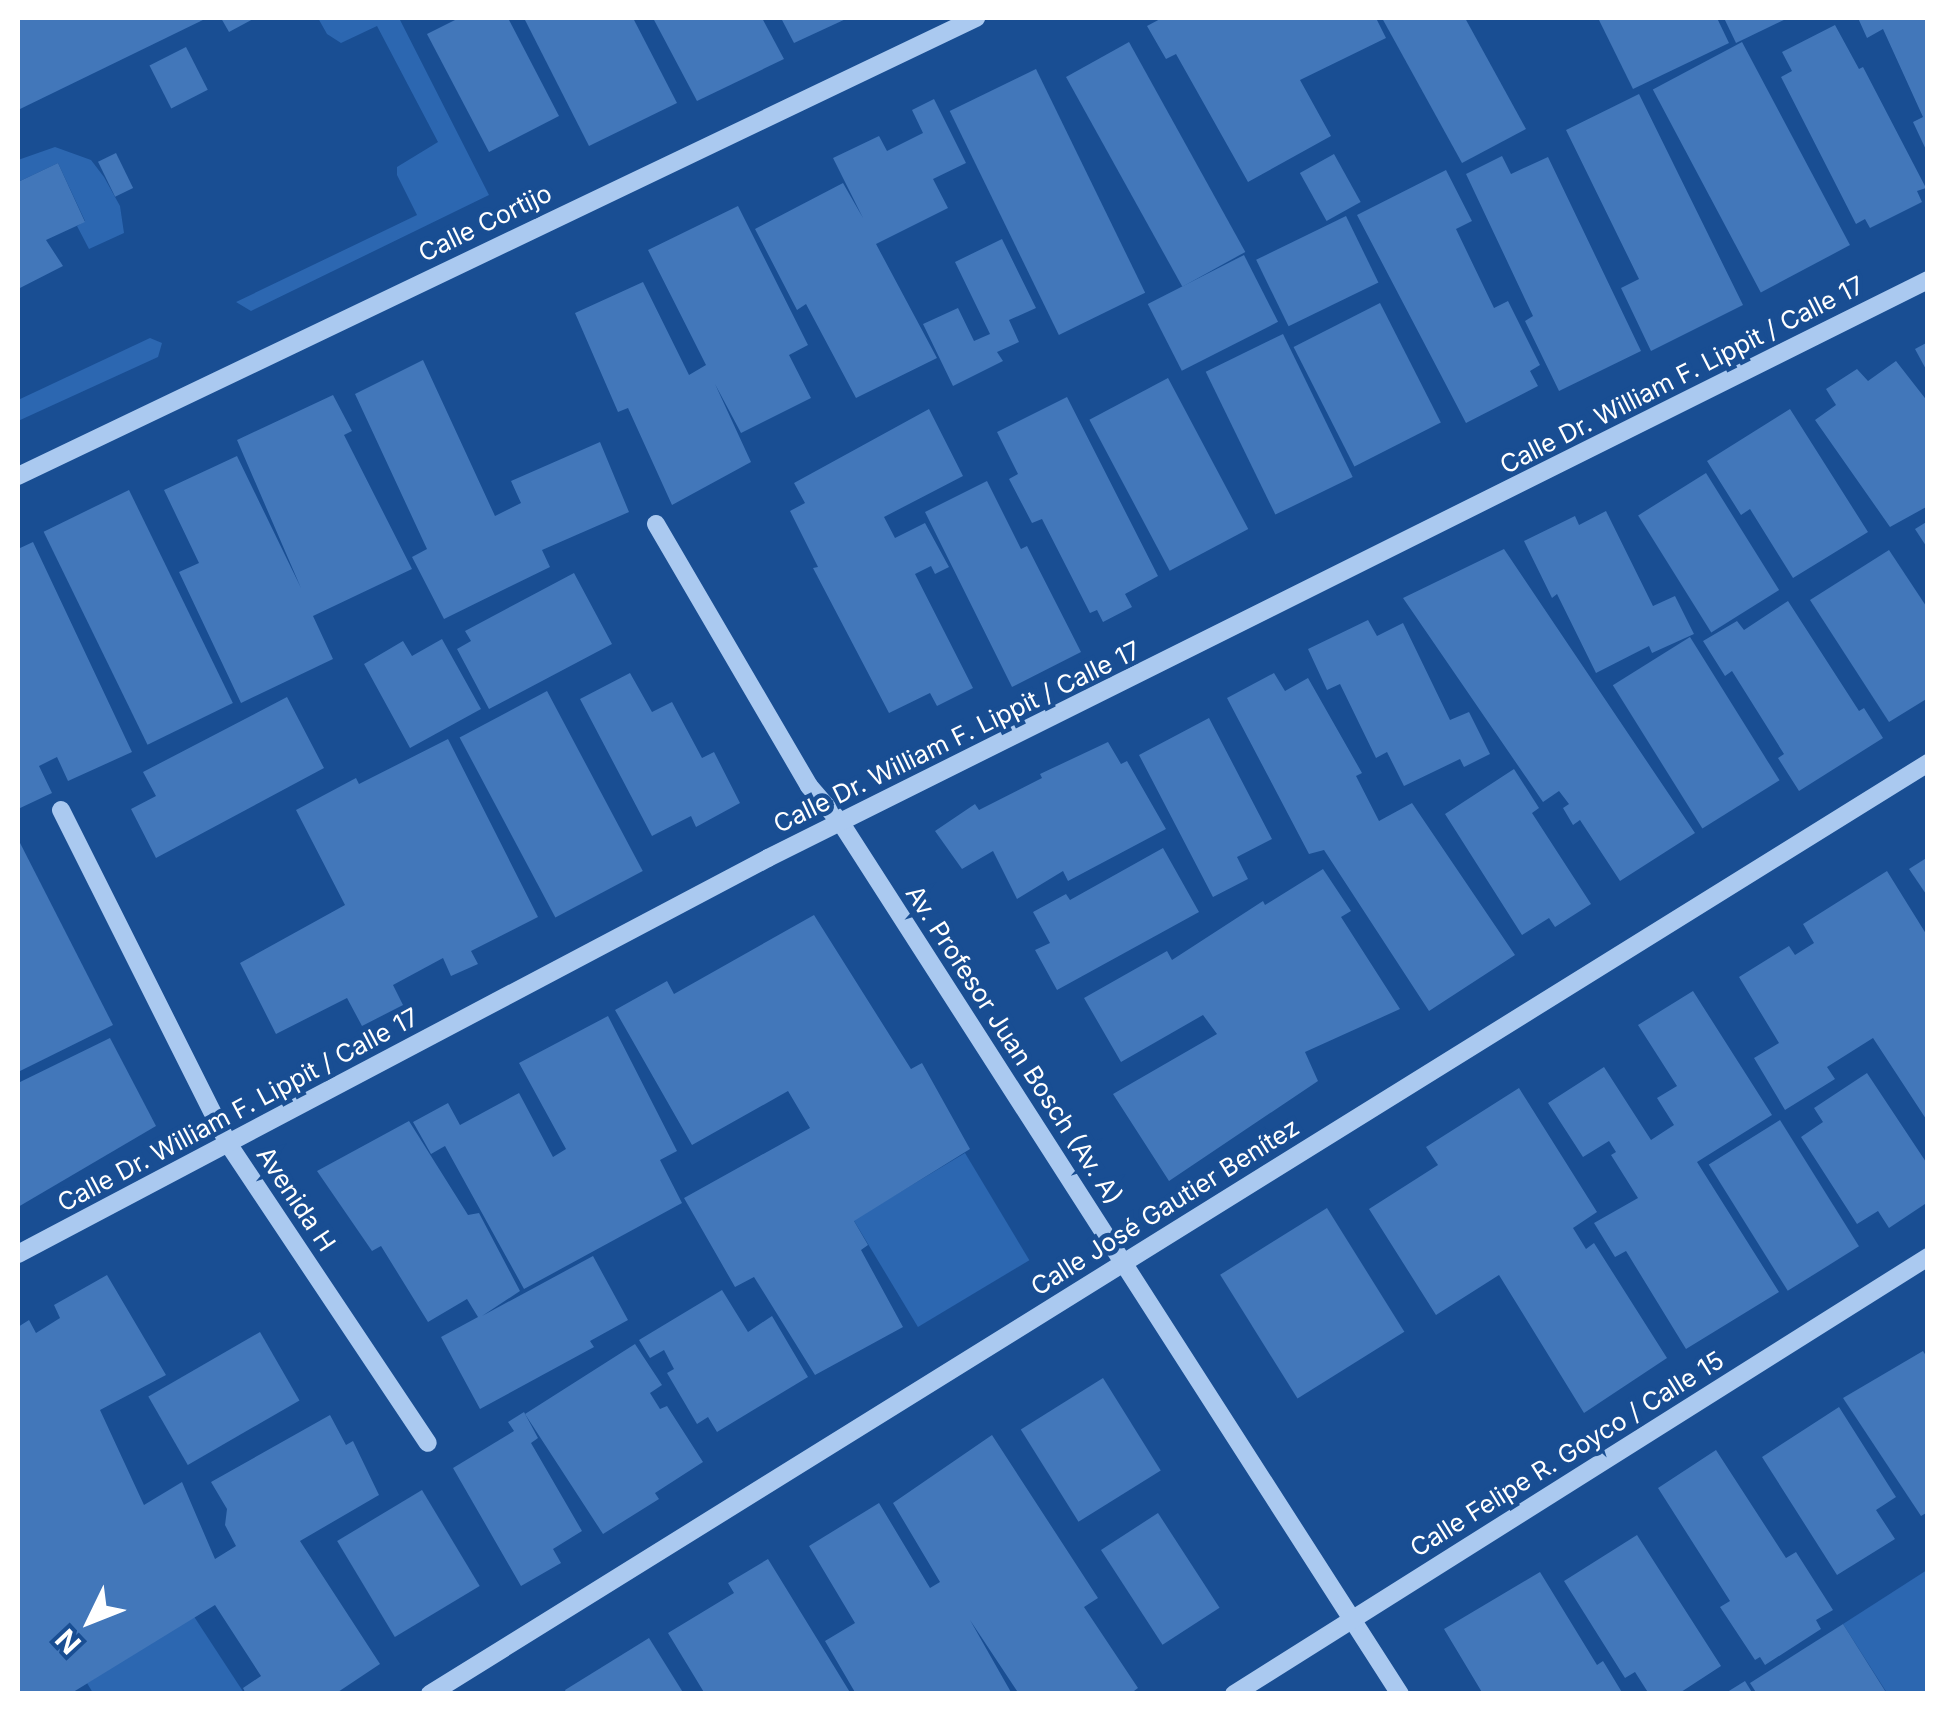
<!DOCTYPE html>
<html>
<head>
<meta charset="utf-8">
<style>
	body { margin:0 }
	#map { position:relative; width:1945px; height:1711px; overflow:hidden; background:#194e93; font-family:Inter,sans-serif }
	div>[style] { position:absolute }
	.green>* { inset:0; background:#2c67b1; transform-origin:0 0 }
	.building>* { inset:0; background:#4277ba; transform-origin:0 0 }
	.minor>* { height:18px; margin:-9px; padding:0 9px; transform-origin:9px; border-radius:9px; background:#aac9f0 }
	span { translate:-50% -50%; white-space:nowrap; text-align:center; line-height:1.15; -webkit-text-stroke:9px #194e93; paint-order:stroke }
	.street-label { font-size:25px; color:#fff }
	.frame { position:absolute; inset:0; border:20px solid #fff; pointer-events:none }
	.north { position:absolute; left:40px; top:1571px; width:100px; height:100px; -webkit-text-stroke:8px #194e93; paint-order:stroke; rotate:227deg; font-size:28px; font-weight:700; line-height:40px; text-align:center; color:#fff }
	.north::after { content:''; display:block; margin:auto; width:35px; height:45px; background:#fff; clip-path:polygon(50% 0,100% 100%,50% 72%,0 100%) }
</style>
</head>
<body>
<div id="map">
	<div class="green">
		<div style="clip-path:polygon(318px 18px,399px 18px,489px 195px,251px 311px,236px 302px,417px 215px,397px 175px,397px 167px,438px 142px,377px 26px,341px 43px,327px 34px)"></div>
		<div style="clip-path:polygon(55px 147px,91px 160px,104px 177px,120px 206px,124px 233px,89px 249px,77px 226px,85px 221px,58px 163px,18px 182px,18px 160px)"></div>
		<div style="clip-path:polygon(150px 338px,162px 343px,158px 357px,18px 421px,18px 400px)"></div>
		<div style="left:965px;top:1153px;width:125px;height:130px;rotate:59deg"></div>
		<div style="clip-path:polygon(1927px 1570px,1927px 1693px,1887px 1693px,1843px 1624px)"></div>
		<div style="clip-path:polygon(193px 1615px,244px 1693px,93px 1693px,87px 1683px)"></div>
	</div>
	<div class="building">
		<div style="clip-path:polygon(18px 18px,207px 18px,18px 110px)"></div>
		<div style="clip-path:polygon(221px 18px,255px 18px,229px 32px)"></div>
		<div style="clip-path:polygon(459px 18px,508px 18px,559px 116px,489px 152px,427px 34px)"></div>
		<div style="clip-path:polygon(524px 18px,633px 18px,677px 103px,589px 146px)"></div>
		<div style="clip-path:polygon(653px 18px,762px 18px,784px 59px,697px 101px)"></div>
		<div style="clip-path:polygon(781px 18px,848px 18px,794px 43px)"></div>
		<div style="clip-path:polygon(1162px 18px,1376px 18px,1386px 38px,1300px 80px,1331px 136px,1248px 182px,1176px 54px,1166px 59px,1147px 26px)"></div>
		<div style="clip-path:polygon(1382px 18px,1465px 18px,1526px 129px,1462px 163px)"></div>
		<div style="clip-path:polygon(1598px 18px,1717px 18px,1729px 43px,1633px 89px)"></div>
		<div style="clip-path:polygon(1724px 18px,1788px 18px,1736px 43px)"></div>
		<div style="clip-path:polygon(1858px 18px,1928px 18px,1928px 154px,1913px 122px,1923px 117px,1883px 29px,1867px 38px)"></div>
		<div style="clip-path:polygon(1835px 25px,1859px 69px,1863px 67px,1926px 188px,1917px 191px,1922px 202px,1870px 228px,1865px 219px,1856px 224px,1781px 77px,1792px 71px,1782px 52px)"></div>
		<div style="left:1129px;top:42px;width:240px;height:72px;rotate:61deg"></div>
		<div style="left:1742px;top:42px;width:230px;height:101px;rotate:62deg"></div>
		<div style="left:186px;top:47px;width:48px;height:41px;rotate:63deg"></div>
		<div style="left:1036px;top:69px;width:249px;height:96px;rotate:64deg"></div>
		<div style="clip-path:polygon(1639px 94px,1743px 305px,1651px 351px,1621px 288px,1639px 279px,1566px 130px)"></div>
		<div style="clip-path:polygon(934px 99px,966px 163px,933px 179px,948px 208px,876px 244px,937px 358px,856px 398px,806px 304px,797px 310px,755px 229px,843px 183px,863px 218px,833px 158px,879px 136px,887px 151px,923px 133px,912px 110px)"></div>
		<div style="left:116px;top:153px;width:39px;height:20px;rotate:64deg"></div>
		<div style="left:1334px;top:154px;width:55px;height:39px;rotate:61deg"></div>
		<div style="clip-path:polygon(1502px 156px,1511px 174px,1548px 157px,1641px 351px,1559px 391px,1525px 321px,1533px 316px,1466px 174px)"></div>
		<div style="clip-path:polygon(58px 163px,85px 222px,46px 240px,63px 266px,18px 289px,18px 182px)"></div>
		<div style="clip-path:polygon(1446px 170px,1472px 221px,1456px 229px,1468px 254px,1494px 308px,1508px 301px,1540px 365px,1530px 371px,1538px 386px,1466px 423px,1357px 215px)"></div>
		<div style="clip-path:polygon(738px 206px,808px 345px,789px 355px,811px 398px,741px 433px,715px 384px,751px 462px,672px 505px,628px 408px,618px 412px,575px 313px,643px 282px,689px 375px,706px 365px,648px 250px)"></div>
		<div style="left:1346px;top:216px;width:74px;height:100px;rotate:64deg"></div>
		<div style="clip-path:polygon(1002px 239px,1036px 308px,1009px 320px,1019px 342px,997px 352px,1003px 361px,953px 386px,923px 324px,958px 308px,974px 341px,990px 334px,955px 262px)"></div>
		<div style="left:1244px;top:255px;width:75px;height:108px;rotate:63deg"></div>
		<div style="left:1380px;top:303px;width:134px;height:97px;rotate:63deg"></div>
		<div style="left:1283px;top:334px;width:159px;height:86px;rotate:64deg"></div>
		<div style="clip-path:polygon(1928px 342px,1928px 373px,1915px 349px)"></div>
		<div style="clip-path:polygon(423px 360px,495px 516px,521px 503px,511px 481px,600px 442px,629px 512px,542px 550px,550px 567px,444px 619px,412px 557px,427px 549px,355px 394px)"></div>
		<div style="clip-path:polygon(1896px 361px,1928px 402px,1928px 506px,1890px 527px,1815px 420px,1836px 405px,1826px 389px,1857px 369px,1868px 381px)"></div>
		<div style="left:1168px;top:378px;width:171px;height:89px;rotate:62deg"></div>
		<div style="clip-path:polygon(333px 395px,352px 431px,344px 435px,412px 569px,313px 616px,333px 659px,241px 703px,179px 572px,199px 563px,164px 490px,237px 456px,301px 588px,237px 440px)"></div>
		<div style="clip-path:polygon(1067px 397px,1158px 576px,1125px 594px,1132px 607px,1103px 622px,1097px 610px,1090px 613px,1042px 519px,1032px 523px,1009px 479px,1018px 474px,997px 432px)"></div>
		<div style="clip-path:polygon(929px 409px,963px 476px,884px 517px,895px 538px,925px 523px,949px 567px,935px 574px,931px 566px,915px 574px,973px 688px,937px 706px,930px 693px,889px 713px,813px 568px,818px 567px,790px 511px,805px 503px,794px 483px)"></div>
		<div style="clip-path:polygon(1790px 409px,1868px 532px,1793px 578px,1750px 509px,1741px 515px,1707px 461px)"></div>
		<div style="left:1706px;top:473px;width:138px;height:80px;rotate:58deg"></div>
		<div style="clip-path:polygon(987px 481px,1021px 549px,1027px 546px,1081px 652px,1012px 687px,925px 512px)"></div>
		<div style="left:129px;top:490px;width:237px;height:95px;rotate:64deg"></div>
		<div style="clip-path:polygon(1606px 511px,1653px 606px,1675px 596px,1694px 634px,1652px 653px,1649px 646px,1596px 673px,1557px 594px,1552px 598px,1524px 541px,1575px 516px,1579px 525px)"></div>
		<div style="clip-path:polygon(1928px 521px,1928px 549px,1915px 529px)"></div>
		<div style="clip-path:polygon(33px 542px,132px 752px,68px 781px,57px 757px,39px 766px,52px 793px,18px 809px,18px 549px)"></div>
		<div style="clip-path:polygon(1504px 549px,1695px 833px,1620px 881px,1580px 820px,1573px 825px,1563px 808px,1569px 804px,1559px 791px,1543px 802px,1403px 598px)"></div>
		<div style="clip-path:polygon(1889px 550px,1928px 609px,1928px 698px,1889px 722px,1810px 600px)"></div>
		<div style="clip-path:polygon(574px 573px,612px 644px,489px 709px,457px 649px,471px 641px,465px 631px)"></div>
		<div style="clip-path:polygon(1788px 601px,1859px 711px,1864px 708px,1883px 738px,1799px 791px,1778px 758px,1784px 754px,1732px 671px,1725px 676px,1703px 641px,1737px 621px,1744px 630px)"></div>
		<div style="clip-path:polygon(1368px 620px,1377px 636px,1403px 623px,1450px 720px,1469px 712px,1490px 754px,1464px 767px,1460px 759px,1404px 786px,1387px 752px,1376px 758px,1340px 684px,1327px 690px,1308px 649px)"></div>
		<div style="left:1690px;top:637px;width:169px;height:91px;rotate:58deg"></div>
		<div style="clip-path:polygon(442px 639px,481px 709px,410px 748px,364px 664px,403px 641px,412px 656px)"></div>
		<div style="clip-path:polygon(630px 673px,652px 712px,672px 702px,702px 758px,714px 752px,740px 803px,696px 827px,691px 816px,652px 836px,580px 699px)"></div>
		<div style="clip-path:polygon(1274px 673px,1285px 691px,1308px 678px,1362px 773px,1356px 776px,1379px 821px,1412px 803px,1515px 955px,1429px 1011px,1324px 850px,1309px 854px,1227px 698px)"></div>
		<div style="left:547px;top:691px;width:204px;height:99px;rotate:62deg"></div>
		<div style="clip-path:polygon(287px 697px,324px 768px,156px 858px,131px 809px,156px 796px,143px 772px)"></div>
		<div style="clip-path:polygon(1209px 718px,1272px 839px,1237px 857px,1248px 879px,1213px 897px,1139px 755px)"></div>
		<div style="clip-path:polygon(448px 739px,538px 917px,471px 951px,478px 964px,451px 976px,443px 958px,393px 985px,403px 1005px,362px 1026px,347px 998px,276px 1034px,240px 963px,345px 905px,296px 810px,356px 778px,359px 784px)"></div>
		<div style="clip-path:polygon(1108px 742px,1121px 764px,1127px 761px,1166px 829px,1068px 881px,1063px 871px,1017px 899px,993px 851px,962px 869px,935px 831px,975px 804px,979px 810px,1042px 778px,1040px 774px)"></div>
		<div style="clip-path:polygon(1514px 769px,1539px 808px,1532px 813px,1591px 904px,1555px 927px,1549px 918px,1522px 935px,1445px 814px)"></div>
		<div style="clip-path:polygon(18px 839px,113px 1025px,18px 1072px)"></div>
		<div style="clip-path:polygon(1163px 848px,1199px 912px,1057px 990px,1035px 950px,1050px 943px,1033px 912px,1066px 894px,1070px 900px)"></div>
		<div style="clip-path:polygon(1928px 857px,1928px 897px,1909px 869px)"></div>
		<div style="clip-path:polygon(1323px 869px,1351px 911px,1341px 917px,1400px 1009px,1305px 1052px,1318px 1081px,1169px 1181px,1113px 1094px,1217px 1034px,1203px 1015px,1121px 1062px,1084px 998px,1167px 951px,1172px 960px,1263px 901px,1265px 905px)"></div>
		<div style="clip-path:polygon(1887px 871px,1928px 937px,1928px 1122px,1873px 1038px,1827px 1067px,1835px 1079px,1785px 1110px,1754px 1058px,1779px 1043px,1739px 977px,1789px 946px,1795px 955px,1814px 943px,1803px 924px)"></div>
		<div style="clip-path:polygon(814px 915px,911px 1069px,922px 1063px,970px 1149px,854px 1221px,868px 1245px,861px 1250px,903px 1327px,815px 1375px,754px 1277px,735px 1287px,684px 1198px,810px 1128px,788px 1091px,692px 1145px,615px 1010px,667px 981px,674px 994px)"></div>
		<div style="clip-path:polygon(1693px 991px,1772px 1115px,1697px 1162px,1779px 1292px,1686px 1349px,1626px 1251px,1615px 1257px,1594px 1223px,1638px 1198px,1611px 1155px,1616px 1152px,1609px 1141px,1583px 1157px,1548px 1103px,1604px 1067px,1651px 1140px,1674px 1125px,1657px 1098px,1677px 1086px,1638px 1025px)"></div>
		<div style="clip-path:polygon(608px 1016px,677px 1151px,660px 1160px,682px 1203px,524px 1289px,445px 1146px,431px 1154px,413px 1122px,448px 1103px,460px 1125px,519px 1093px,553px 1157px,566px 1149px,519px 1063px)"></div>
		<div style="clip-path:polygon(110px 1038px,156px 1126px,18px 1207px,18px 1083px)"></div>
		<div style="clip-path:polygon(1867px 1073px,1928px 1165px,1928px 1202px,1889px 1228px,1878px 1211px,1857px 1224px,1801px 1137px,1823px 1122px,1814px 1108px)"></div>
		<div style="clip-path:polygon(1519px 1088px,1597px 1212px,1573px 1228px,1586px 1249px,1594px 1243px,1667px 1358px,1584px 1413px,1499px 1275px,1436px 1315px,1369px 1209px,1438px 1165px,1426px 1147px)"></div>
		<div style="left:1780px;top:1120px;width:149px;height:84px;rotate:58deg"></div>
		<div style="clip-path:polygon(409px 1121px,468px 1215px,479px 1213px,520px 1291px,482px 1316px,593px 1256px,628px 1320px,590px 1341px,594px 1347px,480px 1409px,441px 1337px,478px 1317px,467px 1299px,428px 1322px,381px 1246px,372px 1251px,317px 1171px)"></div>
		<div style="left:1327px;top:1208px;width:146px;height:126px;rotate:58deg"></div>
		<div style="clip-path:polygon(107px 1275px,166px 1375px,100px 1410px,144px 1505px,182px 1482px,215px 1559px,236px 1546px,225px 1525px,227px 1509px,211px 1482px,330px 1415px,346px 1445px,353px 1441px,379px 1495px,300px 1541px,380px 1664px,335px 1694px,246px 1694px,243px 1688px,261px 1676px,215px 1605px,70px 1694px,18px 1694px,18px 1327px,29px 1320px,36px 1333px,60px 1318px,54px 1305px)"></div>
		<div style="clip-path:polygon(722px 1290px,748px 1332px,772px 1316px,808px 1377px,717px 1432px,708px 1417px,697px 1424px,667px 1373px,674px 1369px,664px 1350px,650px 1358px,639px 1340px)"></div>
		<div style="left:260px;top:1332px;width:79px;height:129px;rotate:60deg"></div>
		<div style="clip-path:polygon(635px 1344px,662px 1385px,650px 1393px,660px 1409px,667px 1406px,703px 1462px,655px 1493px,659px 1499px,603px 1534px,525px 1414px)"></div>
		<div style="clip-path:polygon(1923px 1351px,1928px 1359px,1928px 1512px,1921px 1516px,1843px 1398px)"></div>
		<div style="left:1103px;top:1378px;width:109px;height:97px;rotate:58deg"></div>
		<div style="clip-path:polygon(1839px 1407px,1896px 1497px,1876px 1510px,1895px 1539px,1837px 1575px,1762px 1457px)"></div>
		<div style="clip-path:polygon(524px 1412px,538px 1438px,531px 1443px,582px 1531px,553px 1549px,561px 1563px,521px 1586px,453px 1468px,514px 1431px,508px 1422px)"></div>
		<div style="clip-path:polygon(992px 1435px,1098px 1598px,1084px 1607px,1138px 1688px,1130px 1694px,1019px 1694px,970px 1620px,1012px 1694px,856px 1694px,825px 1641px,855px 1623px,809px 1546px,879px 1503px,930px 1588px,940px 1582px,893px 1503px)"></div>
		<div style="clip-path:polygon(1716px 1450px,1786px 1558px,1796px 1552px,1833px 1610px,1816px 1620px,1821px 1629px,1765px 1665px,1760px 1657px,1755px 1660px,1720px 1607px,1730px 1601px,1658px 1488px)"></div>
		<div style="left:422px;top:1490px;width:112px;height:99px;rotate:59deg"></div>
		<div style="left:1158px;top:1513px;width:113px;height:68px;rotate:57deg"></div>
		<div style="clip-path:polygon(1637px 1535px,1721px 1666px,1678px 1694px,1649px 1694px,1635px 1672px,1625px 1678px,1564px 1581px)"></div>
		<div style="clip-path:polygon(768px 1559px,851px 1694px,705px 1694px,668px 1633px,734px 1593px,728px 1583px)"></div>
		<div style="clip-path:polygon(1540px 1572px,1597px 1665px,1603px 1661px,1623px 1694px,1483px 1694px,1444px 1629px)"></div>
		<div style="clip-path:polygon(1843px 1624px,1887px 1694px,1757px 1694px,1750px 1683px)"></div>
		<div style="clip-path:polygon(649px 1638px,684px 1694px,567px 1694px,565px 1690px)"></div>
		<div style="clip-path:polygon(1745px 1681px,1753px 1694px,1724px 1694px)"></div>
	</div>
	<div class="minor">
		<div style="left:18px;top:476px;width:1062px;rotate:-25.55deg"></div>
		<div style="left:656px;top:524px;width:303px;rotate:59.7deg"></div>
		<div style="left:809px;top:786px;width:49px;rotate:49.1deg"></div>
		<div style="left:841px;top:823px;width:1035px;rotate:57.31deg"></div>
		<div style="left:61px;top:810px;width:375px;rotate:63.4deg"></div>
		<div style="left:229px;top:1145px;width:358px;rotate:56.3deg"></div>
		<div style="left:18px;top:1254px;width:848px;rotate:-27.83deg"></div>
		<div style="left:768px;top:858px;width:1296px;rotate:-26.49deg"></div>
		<div style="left:430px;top:1694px;width:1764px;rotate:-31.86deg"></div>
		<div style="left:1234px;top:1694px;width:820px;rotate:-32.2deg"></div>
	</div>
	<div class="street-label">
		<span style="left:485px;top:223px;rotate:-26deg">Calle Cortijo</span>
		<span style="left:1682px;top:375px;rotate:-27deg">Calle Dr. William F. Lippit / Calle 17</span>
		<span style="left:957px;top:737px;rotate:-26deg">Calle Dr. William F. Lippit / Calle 17</span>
		<span style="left:1014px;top:1045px;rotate:57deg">Av. Profesor Juan Bosch (Av. A)</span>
		<span style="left:238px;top:1110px;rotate:-28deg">Calle Dr. William F. Lippit / Calle 17</span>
		<span style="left:296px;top:1199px;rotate:56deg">Avenida H</span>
		<span style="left:1165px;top:1207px;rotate:-32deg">Calle José Gautier Benítez</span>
		<span style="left:1567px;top:1454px;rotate:-32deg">Calle Felipe R. Goyco / Calle 15</span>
	</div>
	<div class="frame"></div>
	<div class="north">N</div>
</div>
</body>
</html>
